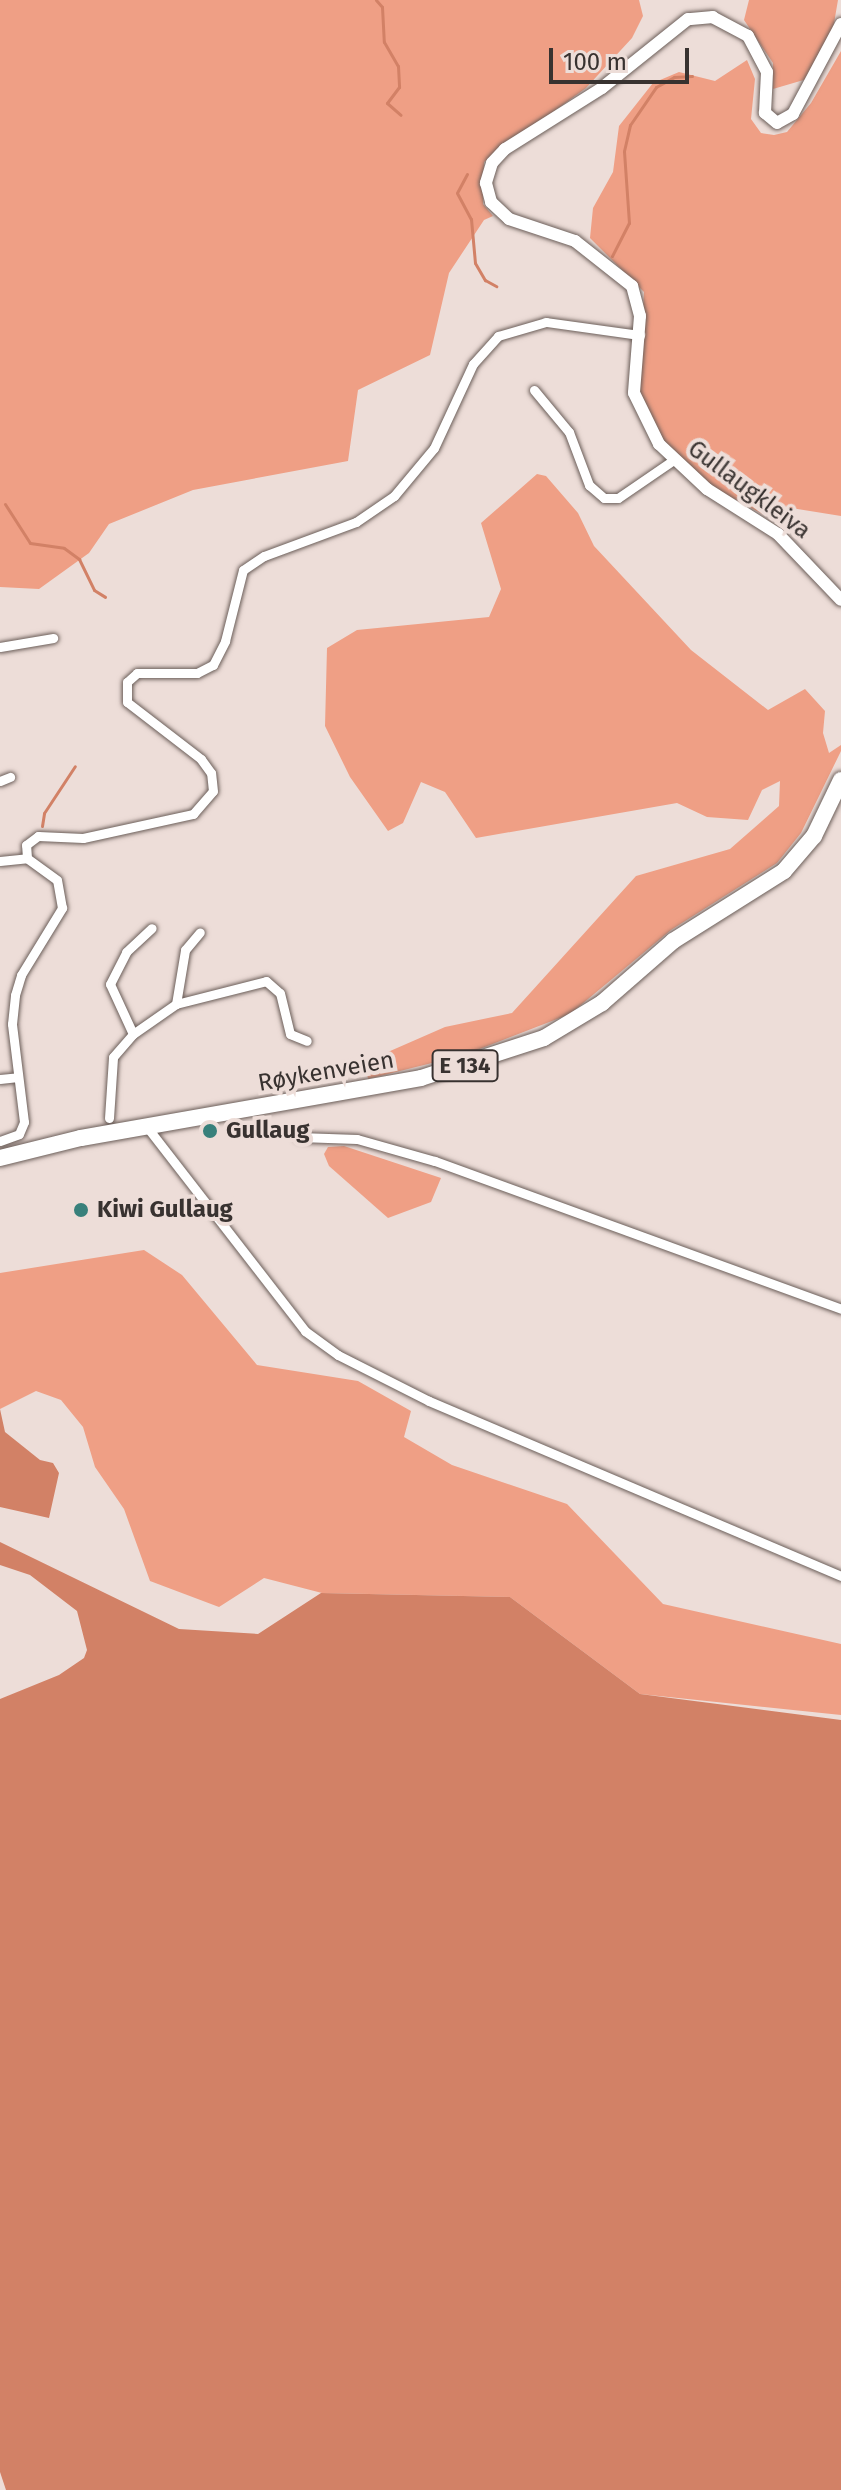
<!DOCTYPE html>
<html>
<head>
<meta charset="utf-8">
<style>
	body { margin:0 }
	#map { position:relative; width:841px; height:2490px; overflow:hidden; background:#edddd8; font-family:"Fira Sans",sans-serif }
	div>[style] { position:absolute }
	.green>* { inset:0; background:#ef9f85 }
	.water>* { inset:0; background:#d28166 }
	.stream>* { height:3px; margin:-1.5px; padding:0 1.5px; transform-origin:1.5px; border-radius:1.5px; background:#d28166 }
	.roads { filter:drop-shadow(0 0 2px #6b5e59) drop-shadow(0 0 2px #6b5e59) }
	.minor>* { height:9px; margin:-4.5px; padding:0 4.5px; transform-origin:4.5px; border-radius:4.5px; background:#fff }
	.tertiary>* { height:12px; margin:-6px; padding:0 6px; transform-origin:6px; border-radius:6px; background:#fff }
	.trunk>* { height:16px; margin:-8px; padding:0 8px; transform-origin:8px; border-radius:8px; background:#fff }
	.dots>* { width:22px; height:22px; translate:-50% -50%; box-sizing:border-box; border:4px solid #edddd8; border-radius:50% }
	span { translate:-50% -50%; white-space:nowrap; text-align:center; line-height:1.15; -webkit-text-stroke:8px #edddd8; paint-order:stroke }
	.shield-label span { padding:2px 6px; background:#edddd8; border:2px solid; border-radius:6px; -webkit-text-stroke-width:0 }
	.shield-label { font-size:22px; color:#383230; font-weight:700 }
	.street-label { font-size:24px; color:#383230 }
	.poi-label { font-size:24px; color:#383230; font-weight:700 }
	.left { translate:0 -50%; text-align:left }
	.scale { position:absolute; left:549px; top:48px; width:140px; height:36px; box-sizing:border-box; border:4px solid #383230; border-top:0; padding-left:10px; font-size:24px; line-height:28px; white-space:nowrap; color:#383230; -webkit-text-stroke:6px #edddd8; paint-order:stroke }
</style>
</head>
<body>
<div id="map">
	<div class="green">
		<div style="clip-path:polygon(0 0,639px 0,643px 16px,632px 38px,586px 88px,484px 162px,483px 204px,493px 216px,484px 220px,449px 273px,430px 355px,358px 390px,348px 461px,193px 490px,109px 524px,89px 553px,39px 589px,0 587px)"></div>
		<div style="clip-path:polygon(749px 0,838px 0,833px 29px,807px 79px,773px 89px,773px 63px,744px 20px)"></div>
		<div style="clip-path:polygon(841px 51px,841px 516px,785px 507px,766px 516px,712px 487px,677px 459px,649px 420px,639px 390px,644px 292px,590px 238px,593px 208px,613px 172px,619px 126px,653px 83px,679px 72px,715px 81px,747px 60px,755px 79px,751px 119px,761px 133px,774px 135px,787px 132px,811px 103px)"></div>
		<div style="clip-path:polygon(537px 474px,546px 476px,578px 513px,594px 546px,691px 650px,768px 710px,805px 689px,825px 711px,823px 733px,829px 753px,841px 745px,841px 751px,801px 833px,777px 863px,671px 930px,570px 1014px,464px 1055px,368px 1079px,365px 1062px,445px 1027px,512px 1013px,636px 876px,730px 849px,779px 806px,780px 781px,762px 790px,748px 820px,707px 817px,677px 803px,476px 838px,445px 792px,421px 782px,403px 823px,388px 831px,350px 777px,325px 726px,327px 648px,357px 630px,489px 617px,501px 589px,481px 523px)"></div>
		<div style="clip-path:polygon(344px 1146px,441px 1178px,431px 1202px,388px 1218px,329px 1166px,324px 1154px,328px 1147px)"></div>
		<div style="clip-path:polygon(144px 1250px,182px 1275px,257px 1365px,358px 1381px,411px 1411px,404px 1437px,452px 1465px,567px 1504px,663px 1604px,841px 1644px,841px 1715px,640px 1694px,510px 1597px,322px 1593px,264px 1578px,219px 1607px,150px 1581px,124px 1509px,95px 1467px,83px 1427px,61px 1400px,36px 1391px,0 1409px,0 1273px)"></div>
	</div>
	<div class="water">
		<div style="clip-path:polygon(0 1409px,5px 1432px,40px 1460px,53px 1463px,59px 1473px,49px 1518px,0 1507px)"></div>
		<div style="clip-path:polygon(0 1542px,179px 1629px,258px 1634px,321px 1593px,510px 1597px,640px 1694px,841px 1720px,841px 2490px,6px 2490px,0 2472px,0 1699px,59px 1675px,84px 1658px,87px 1650px,77px 1611px,30px 1575px,0 1565px)"></div>
	</div>
	<div class="stream">
		<div style="left:376px;top:0;width:9px;rotate:49deg"></div>
		<div style="left:382px;top:7px;width:35px;rotate:87deg"></div>
		<div style="left:384px;top:42px;width:28px;rotate:60deg"></div>
		<div style="left:398px;top:66px;width:21px;rotate:87deg"></div>
		<div style="left:399px;top:87px;width:20px;rotate:127deg"></div>
		<div style="left:387px;top:103px;width:18px;rotate:41deg"></div>
		<div style="left:467px;top:174px;width:21px;rotate:118deg"></div>
		<div style="left:457px;top:193px;width:30px;rotate:62deg"></div>
		<div style="left:471px;top:219px;width:44px;rotate:84.8deg"></div>
		<div style="left:475px;top:263px;width:20px;rotate:60deg"></div>
		<div style="left:485px;top:280px;width:13px;rotate:29deg"></div>
		<div style="left:612px;top:256px;width:37px;rotate:-63deg"></div>
		<div style="left:629px;top:223px;width:72px;rotate:-94deg"></div>
		<div style="left:624px;top:151px;width:27px;rotate:-77deg"></div>
		<div style="left:630px;top:125px;width:46px;rotate:-55.6deg"></div>
		<div style="left:656px;top:87px;width:21px;rotate:-29deg"></div>
		<div style="left:674px;top:77px;width:18px;rotate:-3deg"></div>
		<div style="left:5px;top:504px;width:46px;rotate:57.3deg"></div>
		<div style="left:30px;top:543px;width:34px;rotate:8deg"></div>
		<div style="left:64px;top:548px;width:19px;rotate:36deg"></div>
		<div style="left:79px;top:559px;width:34px;rotate:64deg"></div>
		<div style="left:94px;top:590px;width:13px;rotate:32deg"></div>
		<div style="left:42px;top:826px;width:13px;rotate:-81deg"></div>
		<div style="left:44px;top:813px;width:56px;rotate:-56.6deg"></div>
	</div>
	<div class="roads">
		<div class="minor">
			<div style="left:534px;top:390px;width:55px;rotate:50.2deg"></div>
			<div style="left:569px;top:432px;width:57px;rotate:69.3deg"></div>
			<div style="left:589px;top:485px;width:20px;rotate:41deg"></div>
			<div style="left:604px;top:498px;width:14px"></div>
			<div style="left:618px;top:498px;width:65px;rotate:-34.4deg"></div>
			<div style="left:0;top:647px;width:54px;rotate:-9.6deg"></div>
			<div style="left:0;top:781px;width:11px;rotate:-22deg"></div>
			<div style="left:0;top:861px;width:27px;rotate:-6deg"></div>
			<div style="left:176px;top:1004px;width:55px;rotate:-80.5deg"></div>
			<div style="left:185px;top:950px;width:23px;rotate:-50deg"></div>
			<div style="left:133px;top:1034px;width:55px;rotate:-114.7deg"></div>
			<div style="left:110px;top:984px;width:36px;rotate:-63deg"></div>
			<div style="left:126px;top:952px;width:35px;rotate:-43deg"></div>
			<div style="left:0;top:1079px;width:18px;rotate:-6deg"></div>
			<div style="left:109px;top:1118px;width:61px;rotate:-86.2deg"></div>
			<div style="left:113px;top:1057px;width:30px;rotate:-49deg"></div>
			<div style="left:133px;top:1034px;width:52px;rotate:-34.9deg"></div>
			<div style="left:176px;top:1004px;width:93px;rotate:-14.3deg"></div>
			<div style="left:266px;top:981px;width:18px;rotate:41deg"></div>
			<div style="left:280px;top:993px;width:42px;rotate:76.3deg"></div>
			<div style="left:290px;top:1034px;width:18px;rotate:22deg"></div>
			<div style="left:147px;top:1127px;width:258px;rotate:52.2deg"></div>
			<div style="left:305px;top:1331px;width:41px;rotate:36deg"></div>
			<div style="left:338px;top:1355px;width:102px;rotate:26.8deg"></div>
			<div style="left:429px;top:1401px;width:448px;rotate:23deg"></div>
			<div style="left:299px;top:1137px;width:58px;rotate:2deg"></div>
			<div style="left:357px;top:1139px;width:81px;rotate:15.8deg"></div>
			<div style="left:435px;top:1161px;width:432px;rotate:20deg"></div>
			<div style="left:0;top:1141px;width:20px;rotate:-20deg"></div>
			<div style="left:19px;top:1134px;width:13px;rotate:-67deg"></div>
			<div style="left:24px;top:1122px;width:99px;rotate:-97deg"></div>
			<div style="left:12px;top:1024px;width:29px;rotate:-84deg"></div>
			<div style="left:15px;top:995px;width:21px;rotate:-73deg"></div>
			<div style="left:21px;top:975px;width:79px;rotate:-58.5deg"></div>
			<div style="left:62px;top:908px;width:28px;rotate:-100deg"></div>
			<div style="left:57px;top:880px;width:37px;rotate:-144deg"></div>
			<div style="left:27px;top:858px;width:13px;rotate:-94deg"></div>
			<div style="left:26px;top:845px;width:15px;rotate:-37deg"></div>
			<div style="left:38px;top:836px;width:45px;rotate:2.5deg"></div>
			<div style="left:83px;top:838px;width:113px;rotate:-12.3deg"></div>
			<div style="left:193px;top:814px;width:30px;rotate:-49deg"></div>
			<div style="left:213px;top:791px;width:18px;rotate:-96deg"></div>
			<div style="left:211px;top:773px;width:17px;rotate:-126deg"></div>
			<div style="left:201px;top:759px;width:93px;rotate:-142.4deg"></div>
			<div style="left:127px;top:702px;width:20px;rotate:-90deg"></div>
			<div style="left:127px;top:682px;width:13px;rotate:-42deg"></div>
			<div style="left:137px;top:673px;width:60px"></div>
			<div style="left:197px;top:673px;width:18px;rotate:-27deg"></div>
			<div style="left:213px;top:665px;width:27px;rotate:-63deg"></div>
			<div style="left:225px;top:641px;width:73px;rotate:-75.8deg"></div>
			<div style="left:243px;top:570px;width:25px;rotate:-34deg"></div>
			<div style="left:264px;top:556px;width:98px;rotate:-20.3deg"></div>
			<div style="left:356px;top:522px;width:46px;rotate:-34.4deg"></div>
			<div style="left:394px;top:496px;width:62px;rotate:-50.2deg"></div>
			<div style="left:434px;top:448px;width:93px;rotate:-65.1deg"></div>
			<div style="left:473px;top:364px;width:38px;rotate:-48deg"></div>
			<div style="left:498px;top:336px;width:50px;rotate:-16.3deg"></div>
			<div style="left:546px;top:322px;width:95px;rotate:7.9deg"></div>
		</div>
		<div class="tertiary">
			<div style="left:841px;top:24px;width:102px;rotate:118.1deg"></div>
			<div style="left:793px;top:114px;width:18px;rotate:151deg"></div>
			<div style="left:777px;top:123px;width:16px;rotate:-140deg"></div>
			<div style="left:765px;top:113px;width:41px;rotate:-87.2deg"></div>
			<div style="left:767px;top:72px;width:41px;rotate:-117.8deg"></div>
			<div style="left:748px;top:36px;width:40px;rotate:-152deg"></div>
			<div style="left:713px;top:17px;width:25px;rotate:175deg"></div>
			<div style="left:688px;top:19px;width:110px;rotate:141.3deg"></div>
			<div style="left:602px;top:88px;width:115px;rotate:147.8deg"></div>
			<div style="left:505px;top:149px;width:19px;rotate:133deg"></div>
			<div style="left:492px;top:163px;width:21px;rotate:107deg"></div>
			<div style="left:486px;top:183px;width:20px;rotate:75deg"></div>
			<div style="left:491px;top:202px;width:25px;rotate:43deg"></div>
			<div style="left:509px;top:219px;width:70px;rotate:18.4deg"></div>
			<div style="left:575px;top:241px;width:73px;rotate:38.3deg"></div>
			<div style="left:632px;top:286px;width:31px;rotate:75deg"></div>
			<div style="left:640px;top:316px;width:77px;rotate:94.5deg"></div>
			<div style="left:634px;top:393px;width:57px;rotate:63.9deg"></div>
			<div style="left:659px;top:444px;width:66px;rotate:43.2deg"></div>
			<div style="left:707px;top:489px;width:84px;rotate:32.4deg"></div>
			<div style="left:778px;top:534px;width:91px;rotate:46.3deg"></div>
		</div>
		<div class="trunk">
			<div style="left:0;top:1158px;width:83px;rotate:-13.9deg"></div>
			<div style="left:81px;top:1138px;width:345px;rotate:-10deg"></div>
			<div style="left:421px;top:1078px;width:129px;rotate:-18deg"></div>
			<div style="left:544px;top:1038px;width:68px;rotate:-31.1deg"></div>
			<div style="left:602px;top:1003px;width:94px;rotate:-41.1deg"></div>
			<div style="left:673px;top:941px;width:131px;rotate:-32.2deg"></div>
			<div style="left:784px;top:871px;width:46px;rotate:-49.4deg"></div>
			<div style="left:814px;top:836px;width:62px;rotate:-64.3deg"></div>
		</div>
	</div>
	<div class="dots">
		<div style="left:210px;top:1131px;background:#38807b"></div>
		<div style="left:81px;top:1210px;background:#38807b"></div>
	</div>
	<div class="shield-label">
		<span style="left:465px;top:1066px">E 134</span>
	</div>
	<div class="street-label">
		<span style="left:749px;top:490px;rotate:37deg">Gullaugkleiva</span>
		<span style="left:326px;top:1072px;rotate:-10deg">Røykenveien</span>
	</div>
	<div class="poi-label">
		<span class="left" style="left:226px;top:1131px">Gullaug</span>
		<span class="left" style="left:97px;top:1210px">Kiwi Gullaug</span>
	</div>
	<div class="scale">100 m</div>
</div>
</body>
</html>
